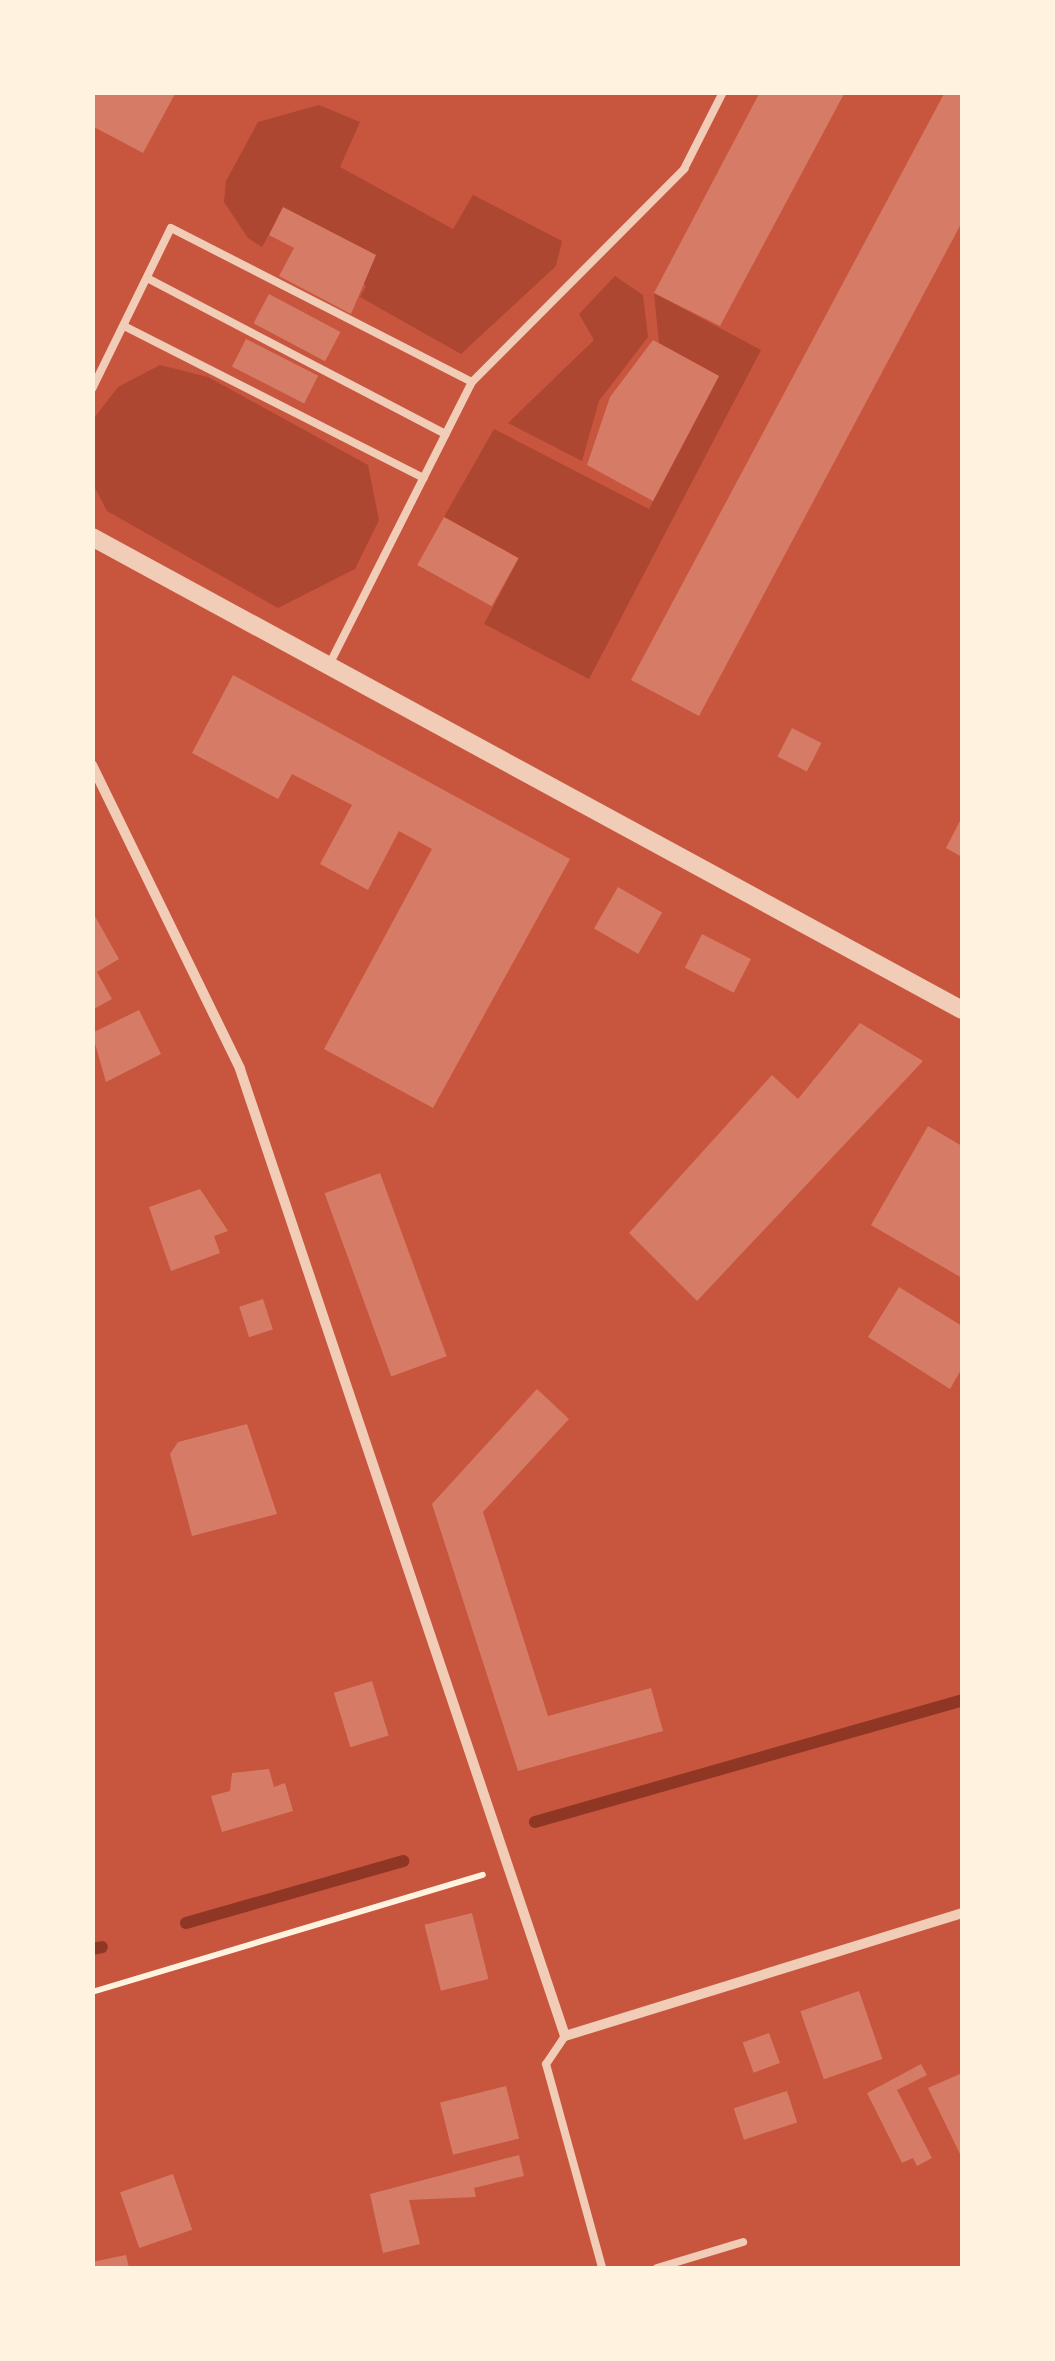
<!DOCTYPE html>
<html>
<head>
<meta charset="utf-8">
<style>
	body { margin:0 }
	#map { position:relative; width:1055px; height:2361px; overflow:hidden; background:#c8553d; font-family:Overpass,sans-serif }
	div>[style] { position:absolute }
	.green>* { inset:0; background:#ae4732 }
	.stream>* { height:12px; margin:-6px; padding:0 6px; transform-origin:6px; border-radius:6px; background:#8f3625 }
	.building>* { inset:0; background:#d67c66; transform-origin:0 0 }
	.path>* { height:6px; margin:-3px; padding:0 3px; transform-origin:3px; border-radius:3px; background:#fff3e0 }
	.service>* { height:8px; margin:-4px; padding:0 4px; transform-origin:4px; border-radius:4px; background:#f1ccb7 }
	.minor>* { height:10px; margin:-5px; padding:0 5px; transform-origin:5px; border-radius:5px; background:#f1ccb7 }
	.tertiary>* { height:18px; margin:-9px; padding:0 9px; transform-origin:9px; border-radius:9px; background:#f1ccb7 }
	span { translate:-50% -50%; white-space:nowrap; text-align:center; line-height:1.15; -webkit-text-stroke:8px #fff3e0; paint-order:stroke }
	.frame { position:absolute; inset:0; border:95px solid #fff3e0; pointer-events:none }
</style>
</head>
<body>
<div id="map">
	<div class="green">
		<div style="clip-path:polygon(319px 105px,360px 122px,340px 167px,453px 229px,473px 195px,562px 241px,556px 266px,461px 354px,360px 297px,366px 286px,284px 208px,262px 247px,248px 238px,224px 202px,226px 181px,258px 122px)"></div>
		<div style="clip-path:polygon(615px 276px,643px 295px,648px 337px,599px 401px,582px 461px,508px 423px,594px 340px,579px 314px)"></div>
		<div style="clip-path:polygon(654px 293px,761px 350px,589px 679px,484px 624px,519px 558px,444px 517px,494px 429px,649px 509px,719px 376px,659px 343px)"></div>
		<div style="clip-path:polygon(160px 365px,208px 377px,368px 465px,379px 520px,355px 569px,278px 608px,107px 511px,93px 484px,94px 418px,118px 387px)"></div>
	</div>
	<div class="stream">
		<div style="left:535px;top:1822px;width:444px;rotate:-15.9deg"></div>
		<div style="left:186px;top:1923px;width:226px;rotate:-15.9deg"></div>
		<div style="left:92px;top:1949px;width:10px;rotate:-11deg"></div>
	</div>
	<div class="building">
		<div style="clip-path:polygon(92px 92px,176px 92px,143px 153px,92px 126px)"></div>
		<div style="clip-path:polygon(760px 92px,845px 92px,720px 326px,654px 293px)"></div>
		<div style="clip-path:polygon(945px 92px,962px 92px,962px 222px,699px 716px,631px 680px)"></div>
		<div style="clip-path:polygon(283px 207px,376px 255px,351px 314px,279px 276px,294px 248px,269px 235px)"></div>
		<div style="left:269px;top:294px;width:81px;height:33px;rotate:28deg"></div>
		<div style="left:246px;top:339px;width:81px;height:31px;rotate:27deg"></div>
		<div style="clip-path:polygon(653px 340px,719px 376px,653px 501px,587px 465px,610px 397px)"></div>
		<div style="left:444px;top:517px;width:85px;height:55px;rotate:29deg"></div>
		<div style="clip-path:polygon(233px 675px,570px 859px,433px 1108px,324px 1049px,432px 849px,399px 831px,368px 890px,320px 864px,352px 805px,292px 774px,278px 799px,192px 753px)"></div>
		<div style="left:792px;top:728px;width:33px;height:32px;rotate:27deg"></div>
		<div style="clip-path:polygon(962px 817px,962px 857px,946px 848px)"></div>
		<div style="left:618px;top:887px;width:51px;height:48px;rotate:30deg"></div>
		<div style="clip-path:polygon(92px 911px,119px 959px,97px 972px,112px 999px,92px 1010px)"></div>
		<div style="left:702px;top:934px;width:55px;height:38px;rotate:27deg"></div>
		<div style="clip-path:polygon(139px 1010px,161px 1054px,106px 1082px,92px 1033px)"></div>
		<div style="clip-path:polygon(860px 1023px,923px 1061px,697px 1301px,629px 1233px,772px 1075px,798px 1099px)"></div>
		<div style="clip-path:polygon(928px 1126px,962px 1146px,962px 1278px,871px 1225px)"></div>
		<div style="left:380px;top:1173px;width:195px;height:59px;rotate:70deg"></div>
		<div style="clip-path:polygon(200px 1189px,228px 1231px,214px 1236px,220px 1253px,171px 1271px,149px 1207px)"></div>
		<div style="clip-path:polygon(899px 1287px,962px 1326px,962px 1368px,950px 1389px,868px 1337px)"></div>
		<div style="left:263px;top:1299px;width:32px;height:25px;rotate:72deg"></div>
		<div style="clip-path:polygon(537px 1389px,569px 1419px,483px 1512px,548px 1716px,651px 1688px,663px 1731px,518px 1771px,432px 1504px)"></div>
		<div style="clip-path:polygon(247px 1424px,277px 1514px,192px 1536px,170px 1454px,178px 1442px)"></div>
		<div style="left:372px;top:1681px;width:57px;height:40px;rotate:73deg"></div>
		<div style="clip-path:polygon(269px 1769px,274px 1787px,285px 1783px,293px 1811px,222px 1832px,211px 1796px,230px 1791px,232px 1773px)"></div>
		<div style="left:472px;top:1913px;width:68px;height:49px;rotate:76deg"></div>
		<div style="left:859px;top:1991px;width:72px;height:62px;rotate:71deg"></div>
		<div style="left:769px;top:2033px;width:32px;height:28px;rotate:70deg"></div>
		<div style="clip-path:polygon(921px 2064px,927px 2075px,897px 2090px,932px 2158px,917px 2166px,913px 2158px,902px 2163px,867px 2093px)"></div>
		<div style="clip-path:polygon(962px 2073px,962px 2153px,960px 2154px,928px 2088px)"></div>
		<div style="left:506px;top:2086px;width:54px;height:68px;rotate:76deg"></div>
		<div style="left:787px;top:2091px;width:33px;height:56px;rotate:72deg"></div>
		<div style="clip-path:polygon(519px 2155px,524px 2176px,474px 2188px,476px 2197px,409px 2200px,420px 2244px,383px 2253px,370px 2194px)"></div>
		<div style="left:173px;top:2174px;width:59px;height:56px;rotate:71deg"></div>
		<div style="clip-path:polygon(126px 2255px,129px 2268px,92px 2268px,92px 2262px)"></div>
	</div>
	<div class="path">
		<div style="left:92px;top:1992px;width:408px;rotate:-16.7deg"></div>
	</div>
	<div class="service">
		<div style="left:147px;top:278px;width:337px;rotate:27.6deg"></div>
		<div style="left:124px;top:326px;width:336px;rotate:26.9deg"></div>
		<div style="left:92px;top:389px;width:179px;rotate:-63.9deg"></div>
		<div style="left:171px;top:228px;width:338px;rotate:27.1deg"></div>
		<div style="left:329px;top:665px;width:317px;rotate:-63.2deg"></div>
		<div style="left:472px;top:382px;width:301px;rotate:-45.1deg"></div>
		<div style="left:684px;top:169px;width:86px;rotate:-63.1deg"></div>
		<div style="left:565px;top:2036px;width:34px;rotate:124deg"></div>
		<div style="left:546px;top:2064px;width:212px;rotate:74.6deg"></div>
		<div style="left:657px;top:2268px;width:90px;rotate:-16.8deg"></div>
	</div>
	<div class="minor">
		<div style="left:92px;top:765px;width:338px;rotate:64deg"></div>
		<div style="left:240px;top:1069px;width:1020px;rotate:71.42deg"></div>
		<div style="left:565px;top:2036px;width:416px;rotate:-17.2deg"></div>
	</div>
	<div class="tertiary">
		<div style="left:92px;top:537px;width:990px;rotate:28.53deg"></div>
	</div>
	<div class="frame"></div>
</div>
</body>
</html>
